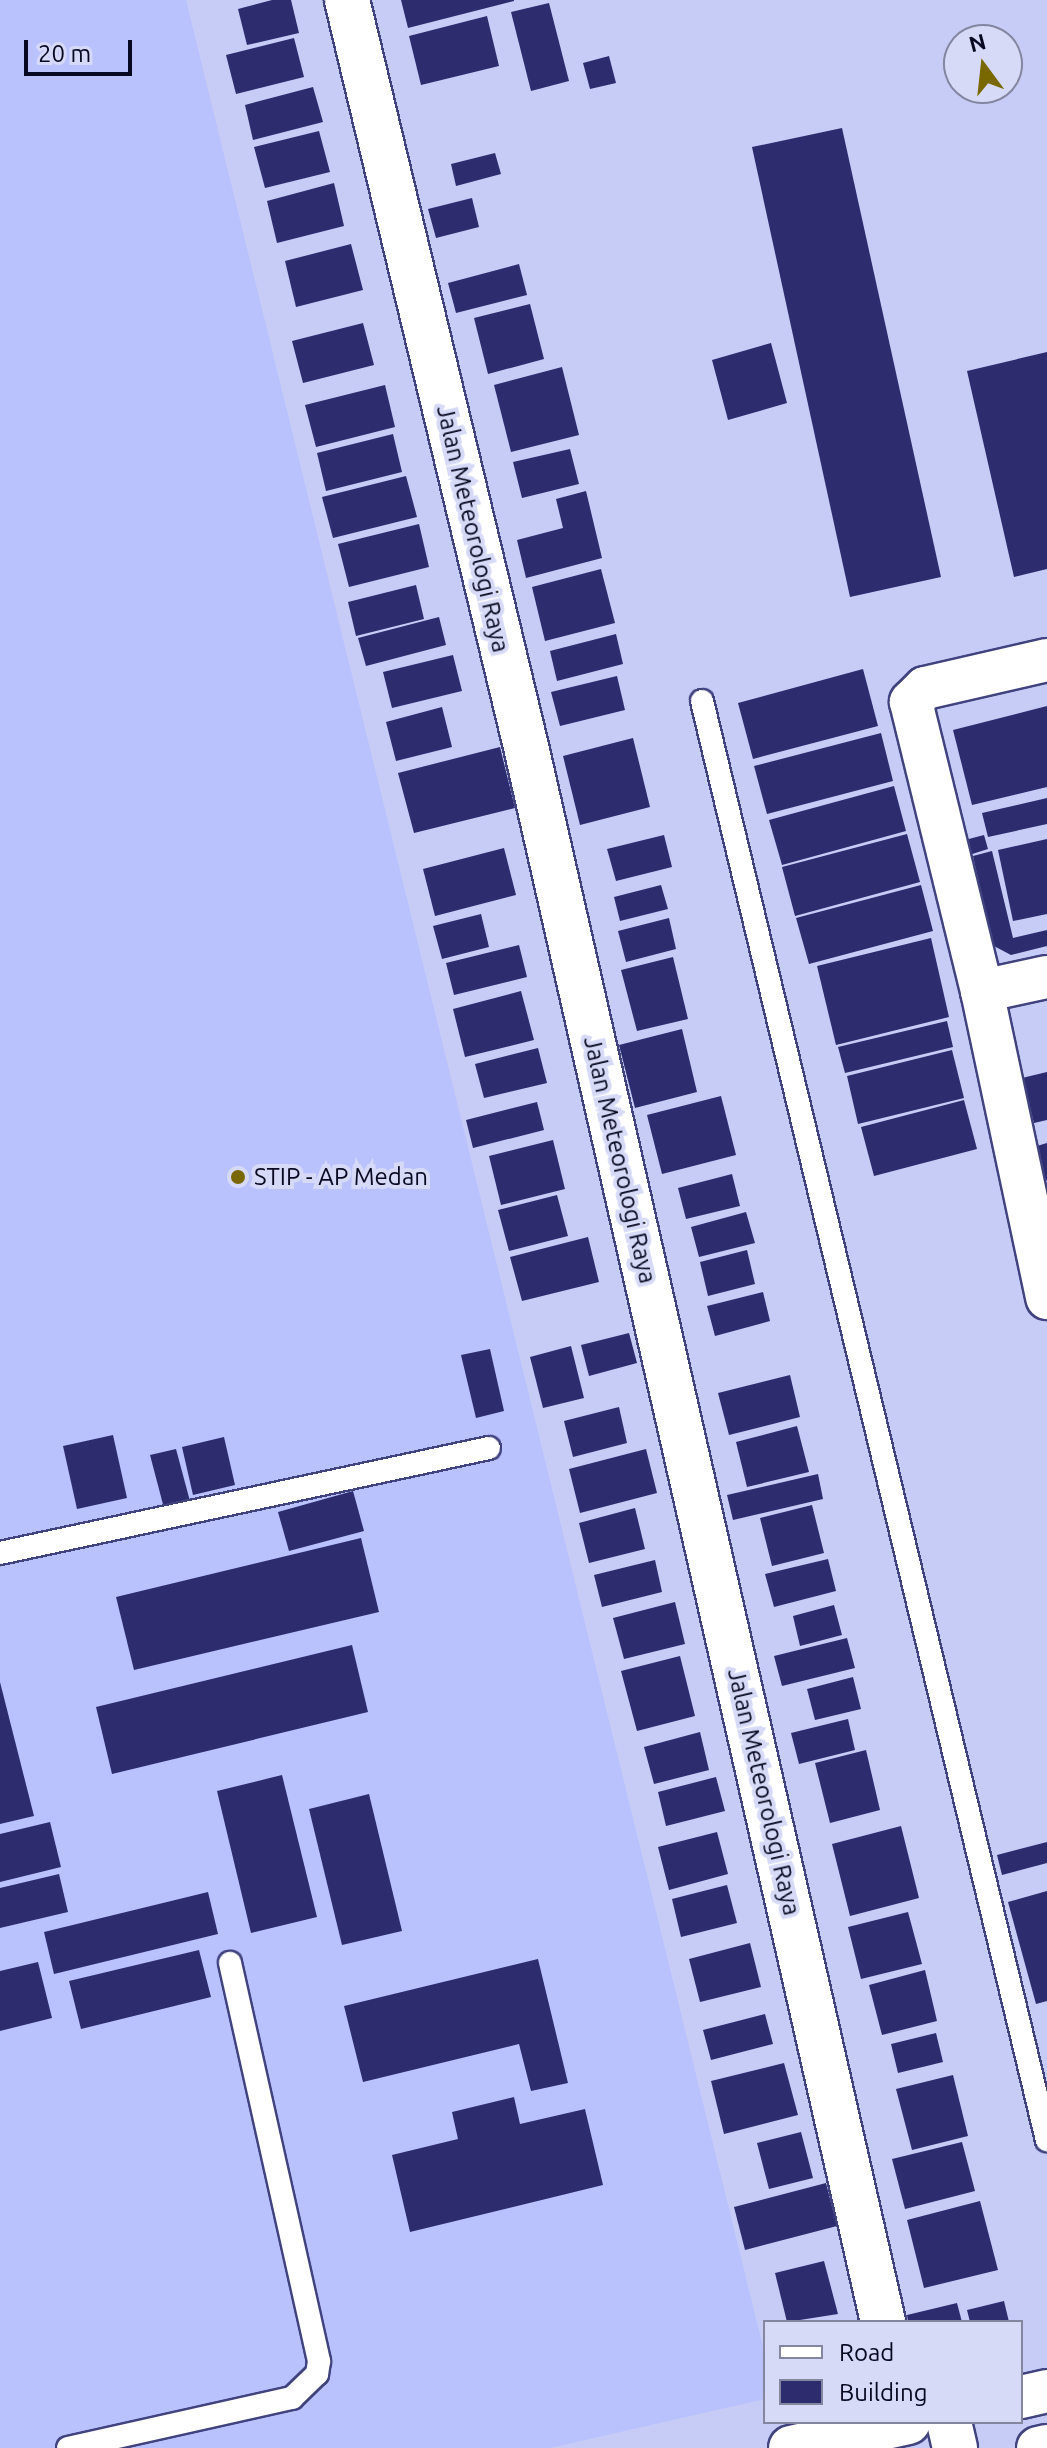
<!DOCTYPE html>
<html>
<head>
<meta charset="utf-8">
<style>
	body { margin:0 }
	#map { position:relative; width:1047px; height:2448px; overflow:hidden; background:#c6ccf6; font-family:Ubuntu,sans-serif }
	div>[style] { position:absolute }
	.built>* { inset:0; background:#bac2fe }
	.building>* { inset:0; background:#2c2c6f }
	.roads { filter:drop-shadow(2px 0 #40437e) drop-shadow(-2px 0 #40437e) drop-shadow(0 2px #40437e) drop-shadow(0 -2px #40437e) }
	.lane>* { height:22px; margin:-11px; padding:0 11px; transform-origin:11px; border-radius:11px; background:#fff }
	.street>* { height:42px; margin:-21px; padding:0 21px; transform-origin:21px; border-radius:21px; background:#fff }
	.secondary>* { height:44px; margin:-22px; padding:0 22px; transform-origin:22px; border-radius:22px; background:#fff }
	.dots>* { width:22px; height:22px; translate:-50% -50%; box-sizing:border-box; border:4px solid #d6daf6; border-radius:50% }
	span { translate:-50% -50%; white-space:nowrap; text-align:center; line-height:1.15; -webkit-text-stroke:8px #d6daf6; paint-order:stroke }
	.street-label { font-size:24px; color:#080820 }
	.poi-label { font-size:24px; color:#080820 }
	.left { translate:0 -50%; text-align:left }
	.legend { position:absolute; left:763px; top:2320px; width:260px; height:104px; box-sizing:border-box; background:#d6daf6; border:2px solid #8486a0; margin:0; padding:10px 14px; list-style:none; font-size:24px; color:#080820 }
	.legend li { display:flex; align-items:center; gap:16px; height:40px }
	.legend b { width:40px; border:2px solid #8486a0 }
	.north { position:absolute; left:943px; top:24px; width:80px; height:80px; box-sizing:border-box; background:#d6daf6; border:2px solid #8486a0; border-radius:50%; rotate:345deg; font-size:22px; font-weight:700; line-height:32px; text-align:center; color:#080820 }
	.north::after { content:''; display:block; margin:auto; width:28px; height:36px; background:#796800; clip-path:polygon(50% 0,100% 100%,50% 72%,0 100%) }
	.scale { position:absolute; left:24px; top:40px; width:108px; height:36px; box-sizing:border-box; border:4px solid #080820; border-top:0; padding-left:10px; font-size:24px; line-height:28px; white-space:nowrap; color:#080820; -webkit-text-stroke:6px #d6daf6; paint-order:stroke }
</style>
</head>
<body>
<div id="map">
	<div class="built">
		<i style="clip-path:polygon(0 0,186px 0,765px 2355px,765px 2399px,550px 2448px,0 2448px)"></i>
	</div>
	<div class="building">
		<i style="clip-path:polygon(272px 0,291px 0,299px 33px,247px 45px,238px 9px)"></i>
		<i style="clip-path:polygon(401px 0,514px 0,514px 1px,408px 28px)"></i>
		<i style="clip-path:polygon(549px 3px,569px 81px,531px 91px,511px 12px)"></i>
		<i style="clip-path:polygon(487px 16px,499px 66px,421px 85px,409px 36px)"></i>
		<i style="clip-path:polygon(294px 38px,304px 77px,236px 94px,226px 55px)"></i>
		<i style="clip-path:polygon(609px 56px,616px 83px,590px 89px,583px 63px)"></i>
		<i style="clip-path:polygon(313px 87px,323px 122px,253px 140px,245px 105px)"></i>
		<i style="clip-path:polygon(842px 128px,941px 577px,850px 597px,752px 147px)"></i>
		<i style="clip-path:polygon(319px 131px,330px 172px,265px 188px,254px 147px)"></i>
		<i style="clip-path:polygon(495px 153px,501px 174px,456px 186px,451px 164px)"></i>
		<i style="clip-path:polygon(334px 183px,344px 226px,277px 243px,267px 201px)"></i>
		<i style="clip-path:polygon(472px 198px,479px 227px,436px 238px,428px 209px)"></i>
		<i style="clip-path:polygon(351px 244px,363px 290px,296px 307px,285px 261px)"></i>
		<i style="clip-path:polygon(519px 264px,527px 295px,456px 313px,448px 283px)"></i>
		<i style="clip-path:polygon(530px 304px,544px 359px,488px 374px,474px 318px)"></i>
		<i style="clip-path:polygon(363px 323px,374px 365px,303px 383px,292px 341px)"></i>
		<i style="clip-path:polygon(771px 343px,787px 403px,728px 420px,712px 360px)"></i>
		<i style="clip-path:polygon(1047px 352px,1047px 569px,1014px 577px,967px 371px)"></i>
		<i style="clip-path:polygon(562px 367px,579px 435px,511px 452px,494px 385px)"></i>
		<i style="clip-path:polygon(385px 385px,395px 427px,316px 447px,305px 405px)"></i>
		<i style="clip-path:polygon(393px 434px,402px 472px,326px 491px,317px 453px)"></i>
		<i style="clip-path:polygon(570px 449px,579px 484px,522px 498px,513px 462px)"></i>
		<i style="clip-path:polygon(406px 476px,417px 517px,333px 538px,322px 497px)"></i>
		<i style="clip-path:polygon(586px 491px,602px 558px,526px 578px,517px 540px,563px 528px,556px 499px)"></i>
		<i style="clip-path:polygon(419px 524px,429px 567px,349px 587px,338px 544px)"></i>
		<i style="clip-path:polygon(601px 569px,615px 623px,545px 641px,532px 587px)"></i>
		<i style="clip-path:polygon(416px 585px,424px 619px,356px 636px,348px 602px)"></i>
		<i style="clip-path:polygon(439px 617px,446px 645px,366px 666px,358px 638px)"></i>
		<i style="clip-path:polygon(616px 634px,623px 664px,557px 681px,550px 651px)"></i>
		<i style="clip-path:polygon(453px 655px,462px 691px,392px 708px,383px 672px)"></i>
		<i style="clip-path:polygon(863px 669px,878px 726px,753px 759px,738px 703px)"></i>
		<i style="clip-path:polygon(617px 676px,625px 710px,560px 726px,551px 692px)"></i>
		<i style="clip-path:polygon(1047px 706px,1047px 787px,972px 805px,953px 730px)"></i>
		<i style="clip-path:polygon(442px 707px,452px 747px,396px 761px,386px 722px)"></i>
		<i style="clip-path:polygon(881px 733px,893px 781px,767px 814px,754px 766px)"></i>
		<i style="clip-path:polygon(633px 738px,650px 807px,580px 825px,563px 756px)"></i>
		<i style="clip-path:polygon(500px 747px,515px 808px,414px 833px,398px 773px)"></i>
		<i style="clip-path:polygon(894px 786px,906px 831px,782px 865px,769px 820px)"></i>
		<i style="clip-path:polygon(1047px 798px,1047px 824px,988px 837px,982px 813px)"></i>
		<i style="clip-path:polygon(907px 834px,920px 882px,795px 916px,782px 867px)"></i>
		<i style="clip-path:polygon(664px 835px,672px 867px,616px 881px,607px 849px)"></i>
		<i style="clip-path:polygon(984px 835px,988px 849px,969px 855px,965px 840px)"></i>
		<i style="clip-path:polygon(1047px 839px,1047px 914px,1013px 921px,998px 850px)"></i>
		<i style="clip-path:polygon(504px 848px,516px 895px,435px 916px,423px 869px)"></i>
		<i style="clip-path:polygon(992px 851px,1013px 938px,1047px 930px,1047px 946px,1011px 955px,992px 945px,973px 856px)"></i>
		<i style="clip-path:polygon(661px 885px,668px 909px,620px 921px,614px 897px)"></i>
		<i style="clip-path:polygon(921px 885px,933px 931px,809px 964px,796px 918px)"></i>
		<i style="clip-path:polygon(481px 914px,489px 947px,442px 959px,433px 926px)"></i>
		<i style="clip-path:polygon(669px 918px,676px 949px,626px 962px,618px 931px)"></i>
		<i style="clip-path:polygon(931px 938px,949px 1017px,836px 1045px,817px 966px)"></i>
		<i style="clip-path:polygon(519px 945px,527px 977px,454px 995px,446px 963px)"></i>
		<i style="clip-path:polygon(673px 957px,688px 1019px,637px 1031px,621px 970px)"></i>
		<i style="clip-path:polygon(521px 991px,534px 1040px,465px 1057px,453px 1009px)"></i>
		<i style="clip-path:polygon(947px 1021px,953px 1047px,845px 1073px,838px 1047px)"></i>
		<i style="clip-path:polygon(682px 1029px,697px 1092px,635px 1108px,619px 1045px)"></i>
		<i style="clip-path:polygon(538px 1048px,547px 1083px,484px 1098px,475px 1064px)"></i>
		<i style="clip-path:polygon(952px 1050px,964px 1098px,858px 1124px,847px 1076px)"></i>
		<i style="clip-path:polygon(1047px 1072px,1047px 1120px,1034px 1123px,1022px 1078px)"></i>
		<i style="clip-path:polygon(721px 1096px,736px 1155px,662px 1174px,647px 1115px)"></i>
		<i style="clip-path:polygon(964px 1100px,977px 1149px,874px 1176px,861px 1127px)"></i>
		<i style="clip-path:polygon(537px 1102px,544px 1130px,473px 1148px,466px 1120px)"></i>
		<i style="clip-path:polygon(553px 1140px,565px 1189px,501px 1205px,489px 1156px)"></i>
		<i style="clip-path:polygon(1047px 1143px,1047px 1180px,1046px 1181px,1037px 1146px)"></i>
		<i style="clip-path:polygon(732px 1174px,740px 1206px,686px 1219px,678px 1188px)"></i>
		<i style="clip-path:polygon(557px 1195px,568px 1236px,509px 1251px,498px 1210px)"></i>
		<i style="clip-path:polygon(746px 1212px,755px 1243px,699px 1257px,691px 1227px)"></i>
		<i style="clip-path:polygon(588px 1237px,599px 1282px,522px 1301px,510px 1257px)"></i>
		<i style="clip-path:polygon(747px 1250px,755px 1284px,708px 1296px,700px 1262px)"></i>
		<i style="clip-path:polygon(763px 1292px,770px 1321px,715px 1336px,707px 1306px)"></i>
		<i style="clip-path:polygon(629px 1333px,637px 1363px,589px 1376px,581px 1345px)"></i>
		<i style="clip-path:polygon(571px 1346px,584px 1398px,543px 1408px,530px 1357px)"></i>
		<i style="clip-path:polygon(490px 1349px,504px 1411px,476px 1418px,461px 1355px)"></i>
		<i style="clip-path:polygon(790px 1375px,800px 1417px,729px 1435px,718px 1393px)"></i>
		<i style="clip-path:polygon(619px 1407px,627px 1443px,573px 1457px,564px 1421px)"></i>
		<i style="clip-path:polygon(797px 1426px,809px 1472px,747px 1487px,736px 1442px)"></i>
		<i style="clip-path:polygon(113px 1435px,127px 1498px,77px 1509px,63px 1446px)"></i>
		<i style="clip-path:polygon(224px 1437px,235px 1485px,193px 1495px,182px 1447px)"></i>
		<i style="clip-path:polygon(176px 1449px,191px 1505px,165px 1512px,150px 1455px)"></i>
		<i style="clip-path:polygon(646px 1449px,657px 1493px,580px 1513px,569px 1469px)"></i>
		<i style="clip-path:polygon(818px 1474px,823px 1499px,733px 1520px,727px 1495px)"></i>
		<i style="clip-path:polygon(353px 1491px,364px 1531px,289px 1551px,278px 1512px)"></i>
		<i style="clip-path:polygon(812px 1505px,824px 1553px,772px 1566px,760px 1518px)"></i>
		<i style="clip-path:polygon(635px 1508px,645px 1549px,589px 1563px,579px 1523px)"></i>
		<i style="clip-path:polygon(361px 1538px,379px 1612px,134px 1670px,116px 1597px)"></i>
		<i style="clip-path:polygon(828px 1559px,836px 1591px,774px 1607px,765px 1574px)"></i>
		<i style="clip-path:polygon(655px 1560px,662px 1592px,602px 1607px,594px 1575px)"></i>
		<i style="clip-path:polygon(675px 1602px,685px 1644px,624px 1659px,613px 1618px)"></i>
		<i style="clip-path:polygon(834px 1605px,842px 1635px,800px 1646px,793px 1616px)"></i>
		<i style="clip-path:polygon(847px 1638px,855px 1668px,782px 1686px,774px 1656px)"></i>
		<i style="clip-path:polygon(352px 1645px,368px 1712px,112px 1774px,96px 1707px)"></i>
		<i style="clip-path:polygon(680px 1656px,695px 1716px,637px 1731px,621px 1671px)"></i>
		<i style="clip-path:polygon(853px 1677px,861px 1709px,815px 1720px,807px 1689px)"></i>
		<i style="clip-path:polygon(0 1682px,34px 1816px,0 1824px)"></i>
		<i style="clip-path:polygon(848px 1719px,855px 1750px,799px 1764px,791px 1733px)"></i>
		<i style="clip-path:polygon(700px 1732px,709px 1770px,654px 1784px,644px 1747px)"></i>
		<i style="clip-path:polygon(866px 1750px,880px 1810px,830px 1823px,815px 1763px)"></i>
		<i style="clip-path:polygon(282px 1775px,317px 1917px,251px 1933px,217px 1791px)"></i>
		<i style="clip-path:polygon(716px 1777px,725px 1811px,666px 1826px,658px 1792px)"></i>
		<i style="clip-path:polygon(369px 1794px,402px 1931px,342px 1945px,309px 1809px)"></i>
		<i style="clip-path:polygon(50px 1822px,61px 1867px,0 1882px,0 1834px)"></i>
		<i style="clip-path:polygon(901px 1826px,919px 1898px,850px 1916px,832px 1844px)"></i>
		<i style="clip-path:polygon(717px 1832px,728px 1874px,669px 1890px,658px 1847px)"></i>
		<i style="clip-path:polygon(1047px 1842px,1047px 1863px,1002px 1875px,997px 1855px)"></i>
		<i style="clip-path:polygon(59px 1874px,68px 1912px,0 1928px,0 1888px)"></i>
		<i style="clip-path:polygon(727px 1885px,737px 1923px,681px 1937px,672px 1899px)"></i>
		<i style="clip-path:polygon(1047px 1891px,1047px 2001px,1036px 2004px,1008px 1902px)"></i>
		<i style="clip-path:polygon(208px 1892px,218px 1934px,54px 1974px,44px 1932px)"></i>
		<i style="clip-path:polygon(908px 1912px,922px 1964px,861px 1979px,848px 1927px)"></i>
		<i style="clip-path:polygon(750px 1943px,761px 1987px,700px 2002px,689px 1959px)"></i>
		<i style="clip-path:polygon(199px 1950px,211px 1997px,81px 2029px,69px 1981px)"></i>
		<i style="clip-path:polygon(538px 1959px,568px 2083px,531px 2091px,519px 2044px,363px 2082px,344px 2006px)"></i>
		<i style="clip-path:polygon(38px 1962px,52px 2018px,0 2031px,0 1971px)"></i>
		<i style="clip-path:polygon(925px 1970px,937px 2021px,882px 2035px,869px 1985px)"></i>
		<i style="clip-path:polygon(765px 2014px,773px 2044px,711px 2060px,703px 2030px)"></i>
		<i style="clip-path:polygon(936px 2033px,943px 2062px,898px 2073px,891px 2044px)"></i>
		<i style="clip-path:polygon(784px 2063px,798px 2115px,724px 2134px,711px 2081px)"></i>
		<i style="clip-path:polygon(953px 2075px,968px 2136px,912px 2150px,896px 2089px)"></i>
		<i style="clip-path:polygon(514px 2097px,520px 2124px,585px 2109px,603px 2185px,410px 2232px,392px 2155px,458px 2139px,452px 2112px)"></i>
		<i style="clip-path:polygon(801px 2132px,813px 2178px,769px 2189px,757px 2143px)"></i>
		<i style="clip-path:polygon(962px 2142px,975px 2191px,905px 2209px,892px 2159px)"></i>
		<i style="clip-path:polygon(826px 2183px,837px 2226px,745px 2250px,734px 2207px)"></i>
		<i style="clip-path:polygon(980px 2201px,998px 2270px,924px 2288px,907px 2220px)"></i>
		<i style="clip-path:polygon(824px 2261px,838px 2314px,787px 2322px,775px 2273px)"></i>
		<i style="clip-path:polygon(1004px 2301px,1009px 2322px,970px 2322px,967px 2310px)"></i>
		<i style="clip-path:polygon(957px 2303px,962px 2322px,908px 2322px,907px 2315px)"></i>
	</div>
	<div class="roads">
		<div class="lane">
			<i style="left:702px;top:701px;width:1480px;rotate:76.52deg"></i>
			<i style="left:0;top:1553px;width:500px;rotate:-12.12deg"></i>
			<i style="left:68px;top:2448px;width:230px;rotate:-12.6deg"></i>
			<i style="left:292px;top:2398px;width:35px;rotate:-44deg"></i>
			<i style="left:317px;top:2374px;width:13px;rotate:-81deg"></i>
			<i style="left:319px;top:2361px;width:408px;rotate:-102.6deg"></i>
		</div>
		<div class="street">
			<i style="left:1047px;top:660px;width:125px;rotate:167.1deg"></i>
			<i style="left:925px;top:688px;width:20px;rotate:135deg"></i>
			<i style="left:911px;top:702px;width:298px;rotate:76.2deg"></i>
			<i style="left:982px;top:991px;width:314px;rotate:78deg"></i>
			<i style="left:982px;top:991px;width:66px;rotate:-12.2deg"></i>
			<i style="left:1021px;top:2397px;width:27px;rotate:-13deg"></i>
			<i style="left:1038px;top:2448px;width:9px;rotate:-13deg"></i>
		</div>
		<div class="secondary">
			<i style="left:347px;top:0;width:772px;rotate:76.52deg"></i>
			<i style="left:527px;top:751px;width:1611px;rotate:77.23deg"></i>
			<i style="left:949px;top:2422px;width:27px;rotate:77deg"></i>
			<i style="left:791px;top:2448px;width:120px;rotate:-12.5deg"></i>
		</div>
	</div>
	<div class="dots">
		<i style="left:238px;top:1177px;background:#796800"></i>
	</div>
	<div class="street-label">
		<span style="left:473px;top:529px;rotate:77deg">Jalan Meteorologi Raya</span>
		<span style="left:620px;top:1160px;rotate:77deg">Jalan Meteorologi Raya</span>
		<span style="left:764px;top:1792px;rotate:77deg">Jalan Meteorologi Raya</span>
	</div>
	<div class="poi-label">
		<span class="left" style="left:254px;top:1177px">STIP - AP Medan</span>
	</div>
	<ul class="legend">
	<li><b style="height:10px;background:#fff"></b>Road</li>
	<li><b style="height:22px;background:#2c2c6f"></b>Building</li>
	</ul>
	<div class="north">N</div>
	<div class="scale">20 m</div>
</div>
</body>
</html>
